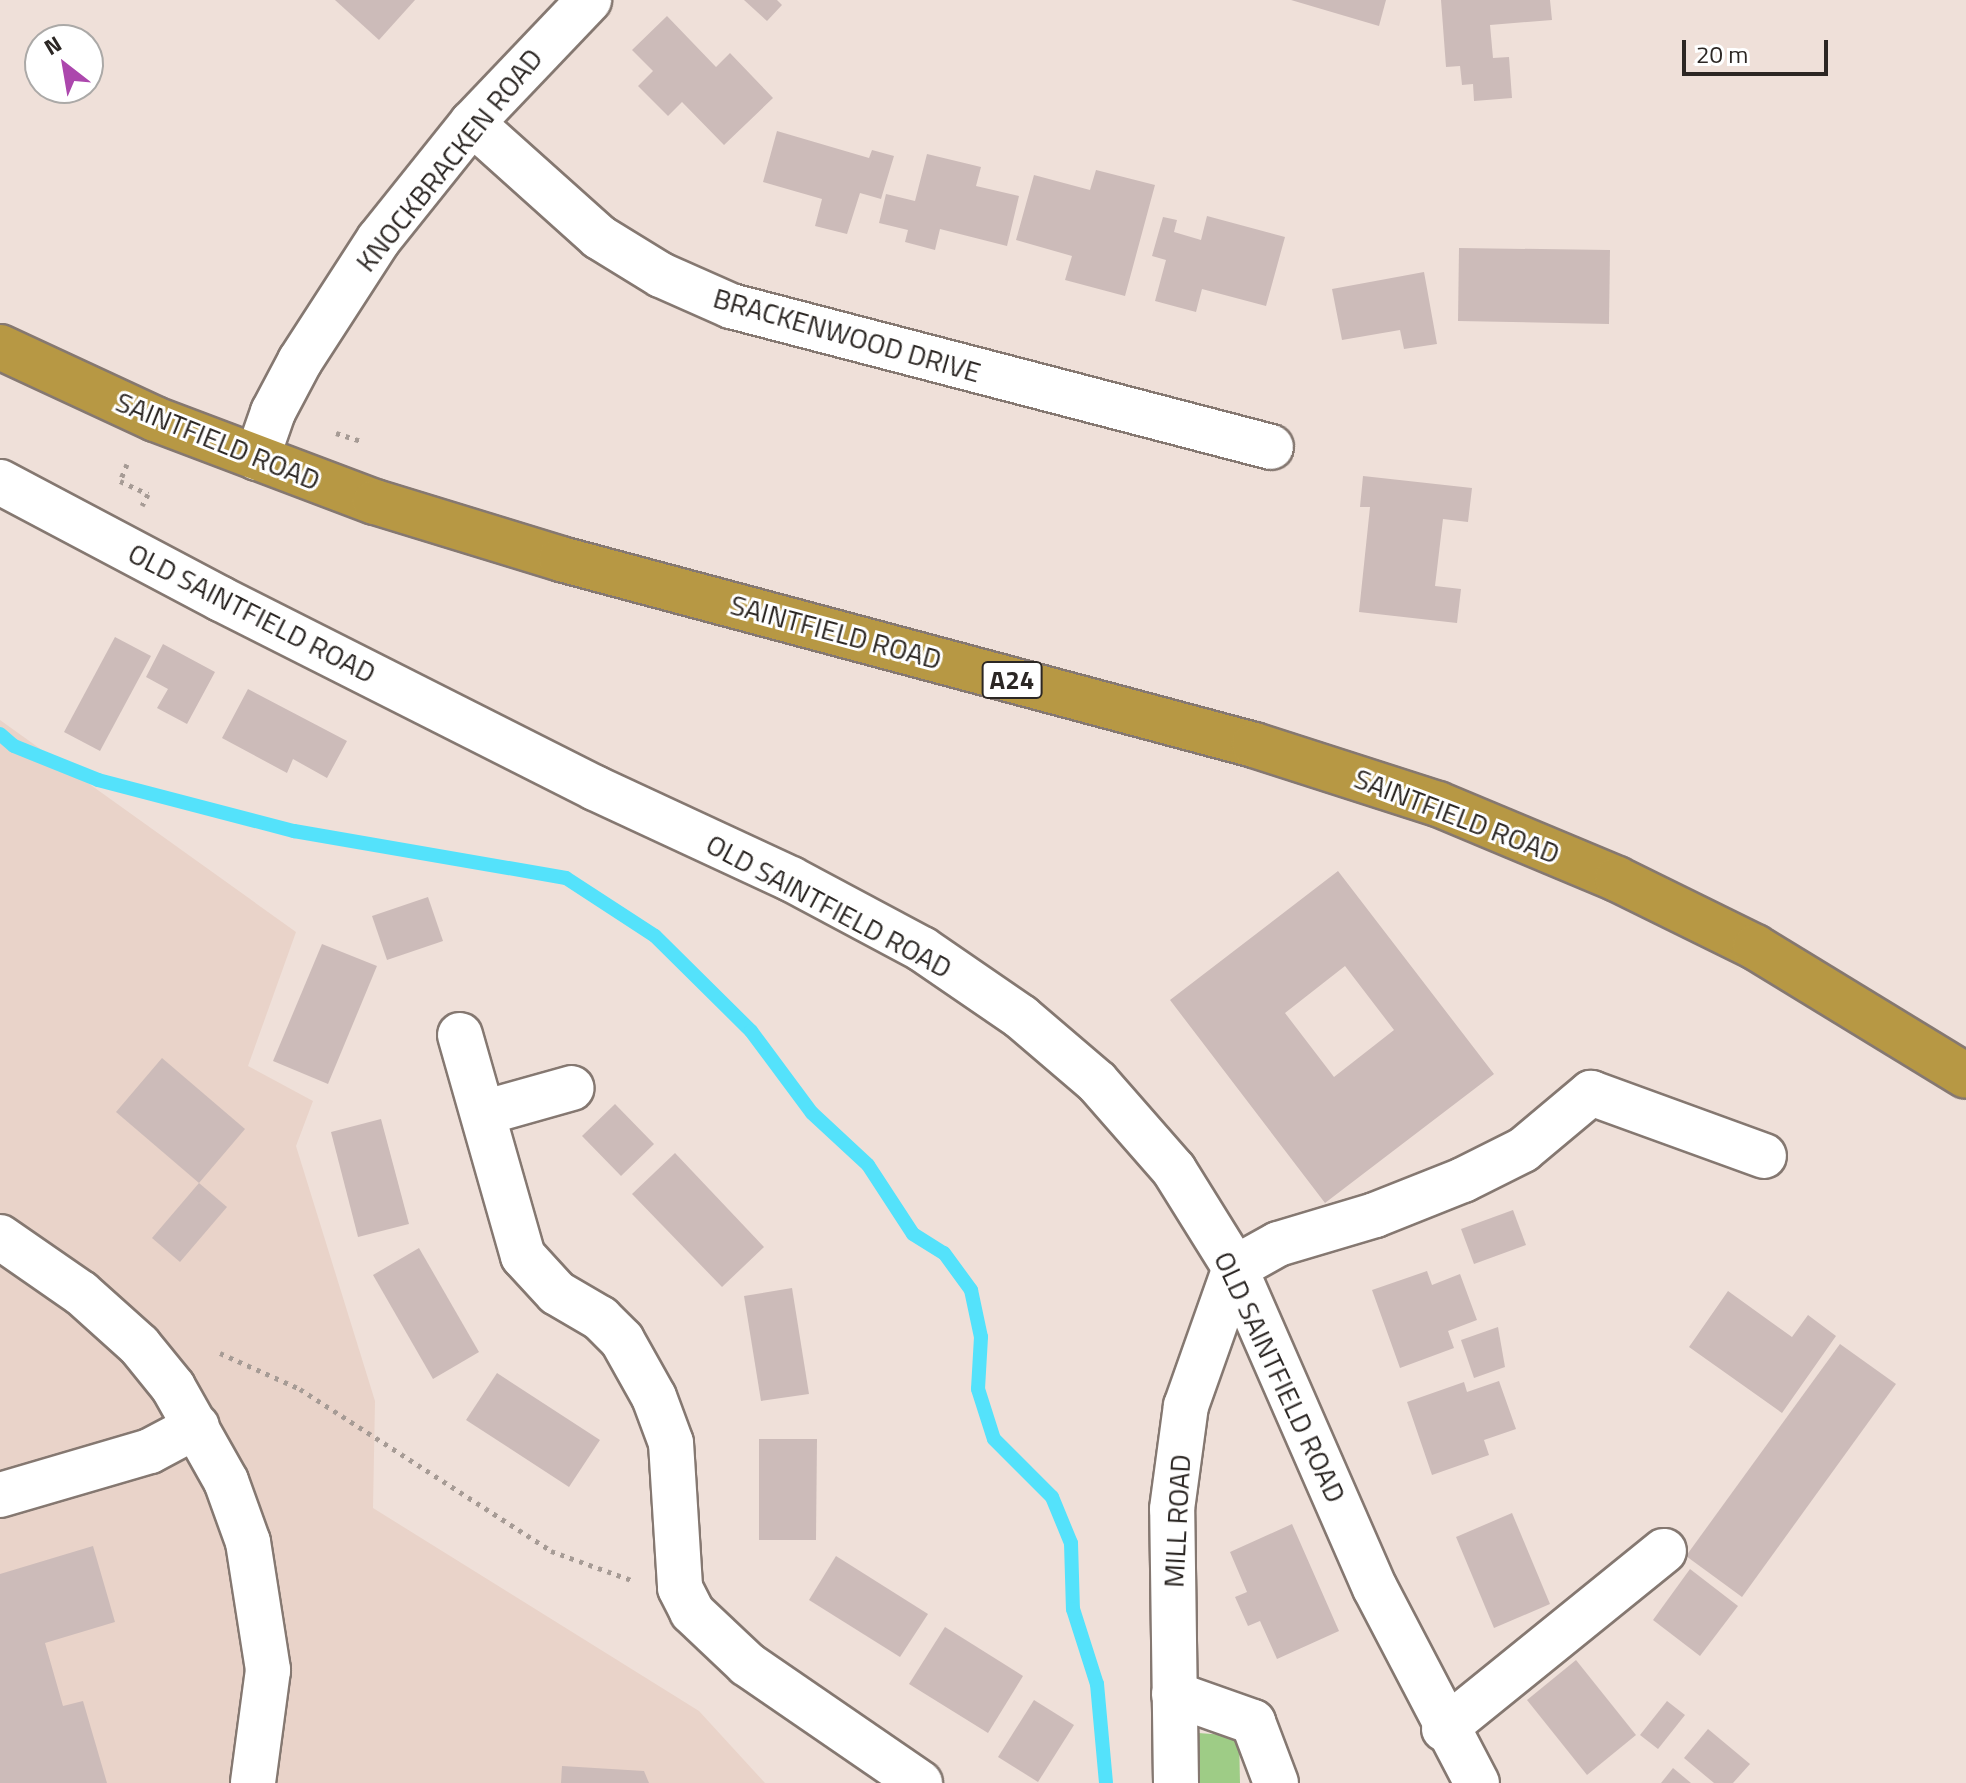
<!DOCTYPE html>
<html>
<head>
<meta charset="utf-8">
<style>
	body { margin:0 }
	#map { position:relative; width:1966px; height:1783px; overflow:hidden; background:#efe0d9; font-family:"Titillium Web",sans-serif }
	div>[style] { position:absolute }
	.built>* { inset:0; background:#e9d3c9 }
	.green>* { inset:0; background:#9ecc86 }
	.stream>* { height:14px; margin:-7px; padding:0 7px; transform-origin:7px; border-radius:7px; background:#54e2fb }
	.building>* { inset:0; background:#ccbbb9 }
	.path>* { height:5px; margin-top:-2.5px; transform-origin:0; background:repeating-linear-gradient(90deg,#a69b95 0 4px,transparent 0 10px) }
	.roads { filter:drop-shadow(2px 0 #857871) drop-shadow(-2px 0 #857871) drop-shadow(0 2px #857871) drop-shadow(0 -2px #857871) }
	.minor>* { height:44px; margin:-22px; padding:0 22px; transform-origin:22px; border-radius:22px; background:#fff }
	.highway>* { height:44px; margin:-22px; padding:0 22px; transform-origin:22px; border-radius:22px; background:#b79844 }
	span { translate:-50% -50%; white-space:nowrap; text-align:center; line-height:1.15; -webkit-text-stroke:6px #fff; paint-order:stroke }
	.shield-label span { padding:2px 6px; background:#fff; border:2px solid; border-radius:6px; -webkit-text-stroke-width:0 }
	.shield-label { font-size:26px; color:#2c2724; font-weight:700 }
	.street-label { font-size:28px; color:#2c2724 }
	.north { position:absolute; left:24px; top:24px; width:80px; height:80px; box-sizing:border-box; background:#fff; border:2px solid #aba9a7; border-radius:50%; rotate:329deg; font-size:22px; font-weight:700; line-height:32px; text-align:center; color:#2c2724 }
	.north::after { content:''; display:block; margin:auto; width:28px; height:36px; background:#ac47ad; clip-path:polygon(50% 0,100% 100%,50% 72%,0 100%) }
	.scale { position:absolute; left:1682px; top:40px; width:146px; height:36px; box-sizing:border-box; border:4px solid #2c2724; border-top:0; padding-left:10px; font-size:24px; line-height:28px; white-space:nowrap; color:#2c2724; -webkit-text-stroke:6px #fff; paint-order:stroke }
</style>
</head>
<body>
<div id="map">
	<div class="built">
		<i style="clip-path:polygon(0 720px,296px 932px,248px 1066px,313px 1101px,296px 1146px,375px 1401px,373px 1508px,699px 1711px,765px 1783px,0 1783px)"></i>
	</div>
	<div class="green">
		<i style="clip-path:polygon(1198px 1733px,1239px 1736px,1240px 1783px,1198px 1783px)"></i>
	</div>
	<div class="stream">
		<i style="left:0;top:734px;width:18px;rotate:41deg"></i>
		<i style="left:14px;top:746px;width:91px;rotate:22deg"></i>
		<i style="left:98px;top:780px;width:203px;rotate:14.6deg"></i>
		<i style="left:294px;top:831px;width:276px;rotate:9.8deg"></i>
		<i style="left:566px;top:878px;width:106px;rotate:33.1deg"></i>
		<i style="left:655px;top:936px;width:135px;rotate:44.7deg"></i>
		<i style="left:751px;top:1031px;width:102px;rotate:53.4deg"></i>
		<i style="left:812px;top:1113px;width:76px;rotate:42.9deg"></i>
		<i style="left:868px;top:1165px;width:82px;rotate:56.9deg"></i>
		<i style="left:913px;top:1234px;width:36px;rotate:32deg"></i>
		<i style="left:944px;top:1253px;width:46px;rotate:53.9deg"></i>
		<i style="left:971px;top:1290px;width:48px;rotate:78deg"></i>
		<i style="left:981px;top:1337px;width:52px;rotate:93.3deg"></i>
		<i style="left:978px;top:1389px;width:52px;rotate:72.3deg"></i>
		<i style="left:994px;top:1439px;width:82px;rotate:45deg"></i>
		<i style="left:1052px;top:1497px;width:50px;rotate:67.6deg"></i>
		<i style="left:1071px;top:1543px;width:66px;rotate:88.3deg"></i>
		<i style="left:1073px;top:1609px;width:79px;rotate:72.3deg"></i>
		<i style="left:1097px;top:1684px;width:99px;rotate:84.8deg"></i>
	</div>
	<div class="building">
		<i style="clip-path:polygon(335px 0,415px 0,379px 40px)"></i>
		<i style="clip-path:polygon(744px 0,777px 0,782px 5px,767px 21px)"></i>
		<i style="clip-path:polygon(1291px 0,1386px 0,1379px 26px)"></i>
		<i style="clip-path:polygon(1441px 0,1550px 0,1552px 20px,1490px 25px,1493px 58px,1509px 57px,1512px 98px,1474px 101px,1473px 84px,1462px 85px,1460px 66px,1446px 67px)"></i>
		<i style="clip-path:polygon(667px 16px,716px 67px,730px 53px,773px 98px,724px 145px,682px 102px,668px 116px,638px 86px,653px 71px,632px 50px)"></i>
		<i style="clip-path:polygon(777px 131px,869px 158px,872px 150px,894px 156px,881px 199px,860px 193px,847px 234px,815px 226px,822px 199px,763px 182px)"></i>
		<i style="clip-path:polygon(927px 154px,981px 167px,976px 186px,1019px 196px,1007px 246px,940px 229px,935px 250px,905px 242px,908px 230px,879px 223px,886px 194px,915px 201px)"></i>
		<i style="clip-path:polygon(1096px 170px,1155px 185px,1125px 296px,1065px 280px,1072px 256px,1016px 240px,1034px 175px,1090px 190px)"></i>
		<i style="clip-path:polygon(1207px 216px,1285px 237px,1266px 306px,1202px 289px,1196px 312px,1155px 301px,1166px 260px,1152px 256px,1163px 217px,1177px 220px,1174px 232px,1201px 240px)"></i>
		<i style="clip-path:polygon(1459px 248px,1610px 250px,1609px 324px,1458px 321px)"></i>
		<i style="clip-path:polygon(1424px 272px,1437px 344px,1404px 349px,1400px 330px,1342px 340px,1332px 289px)"></i>
		<i style="clip-path:polygon(1363px 476px,1472px 488px,1468px 522px,1443px 519px,1435px 586px,1461px 589px,1457px 623px,1359px 612px,1370px 507px,1360px 507px)"></i>
		<i style="clip-path:polygon(115px 637px,151px 656px,100px 751px,64px 732px)"></i>
		<i style="clip-path:polygon(163px 644px,215px 672px,187px 724px,157px 708px,168px 689px,146px 677px)"></i>
		<i style="clip-path:polygon(248px 689px,347px 741px,327px 778px,293px 759px,287px 773px,222px 738px)"></i>
		<i style="clip-path:polygon(evenodd,1338px 871px,1494px 1074px,1325px 1203px,1170px 1000px,1338px 871px,1345px 966px,1394px 1030px,1334px 1077px,1285px 1013px,1345px 966px)"></i>
		<i style="clip-path:polygon(428px 897px,443px 941px,387px 960px,372px 916px)"></i>
		<i style="clip-path:polygon(322px 944px,377px 966px,328px 1084px,273px 1061px)"></i>
		<i style="clip-path:polygon(162px 1058px,245px 1129px,199px 1183px,116px 1112px)"></i>
		<i style="clip-path:polygon(615px 1104px,654px 1144px,621px 1176px,582px 1136px)"></i>
		<i style="clip-path:polygon(381px 1119px,409px 1224px,358px 1237px,331px 1132px)"></i>
		<i style="clip-path:polygon(675px 1153px,764px 1247px,722px 1287px,632px 1194px)"></i>
		<i style="clip-path:polygon(199px 1183px,227px 1207px,180px 1262px,152px 1238px)"></i>
		<i style="clip-path:polygon(1513px 1210px,1526px 1245px,1474px 1264px,1461px 1229px)"></i>
		<i style="clip-path:polygon(419px 1248px,479px 1352px,433px 1379px,373px 1275px)"></i>
		<i style="clip-path:polygon(1427px 1271px,1432px 1285px,1460px 1274px,1477px 1320px,1448px 1331px,1454px 1348px,1400px 1368px,1372px 1290px)"></i>
		<i style="clip-path:polygon(792px 1288px,809px 1394px,761px 1401px,744px 1296px)"></i>
		<i style="clip-path:polygon(1728px 1291px,1792px 1337px,1808px 1315px,1836px 1336px,1782px 1413px,1689px 1347px)"></i>
		<i style="clip-path:polygon(1498px 1327px,1505px 1367px,1474px 1378px,1461px 1340px)"></i>
		<i style="clip-path:polygon(1840px 1344px,1896px 1384px,1742px 1597px,1686px 1556px)"></i>
		<i style="clip-path:polygon(497px 1373px,600px 1440px,569px 1487px,466px 1420px)"></i>
		<i style="clip-path:polygon(1499px 1381px,1516px 1429px,1484px 1440px,1489px 1455px,1432px 1475px,1407px 1402px,1464px 1382px,1467px 1392px)"></i>
		<i style="clip-path:polygon(759px 1439px,817px 1439px,816px 1540px,759px 1540px)"></i>
		<i style="clip-path:polygon(1512px 1513px,1550px 1604px,1494px 1628px,1456px 1537px)"></i>
		<i style="clip-path:polygon(1292px 1524px,1339px 1631px,1277px 1659px,1260px 1621px,1248px 1626px,1235px 1597px,1247px 1592px,1230px 1552px)"></i>
		<i style="clip-path:polygon(93px 1546px,115px 1622px,45px 1643px,63px 1706px,83px 1701px,107px 1783px,0 1783px,0 1574px)"></i>
		<i style="clip-path:polygon(836px 1556px,928px 1614px,900px 1657px,809px 1600px)"></i>
		<i style="clip-path:polygon(1690px 1569px,1738px 1606px,1700px 1656px,1653px 1620px)"></i>
		<i style="clip-path:polygon(945px 1627px,1023px 1676px,988px 1733px,909px 1684px)"></i>
		<i style="clip-path:polygon(1576px 1660px,1636px 1735px,1587px 1775px,1527px 1700px)"></i>
		<i style="clip-path:polygon(1034px 1700px,1074px 1725px,1038px 1782px,998px 1757px)"></i>
		<i style="clip-path:polygon(1667px 1701px,1685px 1715px,1658px 1749px,1640px 1735px)"></i>
		<i style="clip-path:polygon(1708px 1729px,1750px 1764px,1733px 1783px,1714px 1783px,1684px 1758px)"></i>
		<i style="clip-path:polygon(562px 1766px,644px 1771px,649px 1783px,561px 1783px)"></i>
		<i style="clip-path:polygon(1673px 1768px,1691px 1783px,1661px 1783px)"></i>
	</div>
	<div class="path">
		<i style="left:336px;top:433px;width:25px;rotate:18deg"></i>
		<i style="left:127px;top:464px;width:18px;rotate:112deg"></i>
		<i style="left:120px;top:481px;width:31px;rotate:25deg"></i>
		<i style="left:148px;top:494px;width:13px;rotate:117deg"></i>
		<i style="left:220px;top:1353px;width:88px;rotate:24.2deg"></i>
		<i style="left:300px;top:1389px;width:299px;rotate:32.8deg"></i>
		<i style="left:551px;top:1551px;width:88px;rotate:19.9deg"></i>
	</div>
	<div class="roads">
		<div class="minor">
			<i style="left:472px;top:123px;width:171px;rotate:41.9deg"></i>
			<i style="left:599px;top:237px;width:73px;rotate:31.5deg"></i>
			<i style="left:661px;top:275px;width:77px;rotate:23.9deg"></i>
			<i style="left:731px;top:306px;width:558px;rotate:14.63deg"></i>
			<i style="left:257px;top:458px;width:49px;rotate:-70.8deg"></i>
			<i style="left:273px;top:412px;width:58px;rotate:-62.1deg"></i>
			<i style="left:300px;top:361px;width:145px;rotate:-57.1deg"></i>
			<i style="left:379px;top:239px;width:149px;rotate:-51.3deg"></i>
			<i style="left:472px;top:123px;width:170px;rotate:-46.4deg"></i>
			<i style="left:0;top:482px;width:250px;rotate:27.9deg"></i>
			<i style="left:221px;top:599px;width:419px;rotate:26.8deg"></i>
			<i style="left:595px;top:788px;width:216px;rotate:24.9deg"></i>
			<i style="left:791px;top:879px;width:149px;rotate:28.1deg"></i>
			<i style="left:922px;top:949px;width:120px;rotate:34.5deg"></i>
			<i style="left:1021px;top:1017px;width:100px;rotate:40.5deg"></i>
			<i style="left:1097px;top:1082px;width:117px;rotate:48.8deg"></i>
			<i style="left:1174px;top:1170px;width:115px;rotate:58.1deg"></i>
			<i style="left:1235px;top:1268px;width:349px;rotate:66.4deg"></i>
			<i style="left:1375px;top:1588px;width:220px;rotate:62.4deg"></i>
			<i style="left:460px;top:1035px;width:230px;rotate:74.1deg"></i>
			<i style="left:523px;top:1256px;width:50px;rotate:47.4deg"></i>
			<i style="left:557px;top:1293px;width:50px;rotate:30.2deg"></i>
			<i style="left:600px;top:1318px;width:31px;rotate:45deg"></i>
			<i style="left:622px;top:1340px;width:65px;rotate:60.7deg"></i>
			<i style="left:654px;top:1397px;width:49px;rotate:69.7deg"></i>
			<i style="left:671px;top:1443px;width:145px;rotate:86.4deg"></i>
			<i style="left:680px;top:1588px;width:27px;rotate:63deg"></i>
			<i style="left:692px;top:1612px;width:76px;rotate:43.4deg"></i>
			<i style="left:747px;top:1664px;width:210px;rotate:34.5deg"></i>
			<i style="left:483px;top:1113px;width:92px;rotate:-15.7deg"></i>
			<i style="left:0;top:1237px;width:98px;rotate:34.7deg"></i>
			<i style="left:81px;top:1293px;width:78px;rotate:41.9deg"></i>
			<i style="left:139px;top:1345px;width:54px;rotate:51deg"></i>
			<i style="left:173px;top:1387px;width:108px;rotate:60.6deg"></i>
			<i style="left:226px;top:1481px;width:65px;rotate:70.2deg"></i>
			<i style="left:248px;top:1542px;width:130px;rotate:81.1deg"></i>
			<i style="left:268px;top:1670px;width:114px;rotate:97.6deg"></i>
			<i style="left:1235px;top:1268px;width:49px;rotate:-29.2deg"></i>
			<i style="left:1278px;top:1244px;width:101px;rotate:-16.6deg"></i>
			<i style="left:1375px;top:1215px;width:95px;rotate:-21.7deg"></i>
			<i style="left:1463px;top:1180px;width:67px;rotate:-26.6deg"></i>
			<i style="left:1523px;top:1150px;width:89px;rotate:-40deg"></i>
			<i style="left:1591px;top:1093px;width:184px;rotate:20deg"></i>
			<i style="left:0;top:1495px;width:156px;rotate:-16.3deg"></i>
			<i style="left:150px;top:1451px;width:53px;rotate:-28deg"></i>
			<i style="left:1174px;top:1694px;width:84px;rotate:19.5deg"></i>
			<i style="left:1253px;top:1722px;width:65px;rotate:69.3deg"></i>
			<i style="left:1444px;top:1729px;width:283px;rotate:-39deg"></i>
			<i style="left:1176px;top:1783px;width:274px;rotate:-90.8deg"></i>
			<i style="left:1172px;top:1509px;width:104px;rotate:-82.3deg"></i>
			<i style="left:1186px;top:1406px;width:146px;rotate:-70.5deg"></i>
		</div>
		<div class="highway">
			<i style="left:0;top:347px;width:171px;rotate:24.9deg"></i>
			<i style="left:155px;top:419px;width:235px;rotate:20.7deg"></i>
			<i style="left:375px;top:502px;width:195px;rotate:17deg"></i>
			<i style="left:561px;top:559px;width:718px;rotate:15.02deg"></i>
			<i style="left:1254px;top:745px;width:193px;rotate:17.8deg"></i>
			<i style="left:1438px;top:804px;width:194px;rotate:22.7deg"></i>
			<i style="left:1617px;top:879px;width:154px;rotate:26.2deg"></i>
			<i style="left:1755px;top:947px;width:247px;rotate:31.4deg"></i>
		</div>
	</div>
	<div class="shield-label">
		<span style="left:1012px;top:680px">A24</span>
	</div>
	<div class="street-label">
		<span style="left:449px;top:160px;rotate:-51deg">KNOCKBRACKEN ROAD</span>
		<span style="left:847px;top:335px;rotate:16deg">BRACKENWOOD DRIVE</span>
		<span style="left:218px;top:441px;rotate:22deg">SAINTFIELD ROAD</span>
		<span style="left:252px;top:613px;rotate:27deg">OLD SAINTFIELD ROAD</span>
		<span style="left:836px;top:632px;rotate:15deg">SAINTFIELD ROAD</span>
		<span style="left:1457px;top:816px;rotate:21deg">SAINTFIELD ROAD</span>
		<span style="left:829px;top:906px;rotate:28deg">OLD SAINTFIELD ROAD</span>
		<span style="left:1280px;top:1377px;rotate:65deg">OLD SAINTFIELD ROAD</span>
		<span style="left:1177px;top:1521px;rotate:-87deg">MILL ROAD</span>
	</div>
	<div class="north">N</div>
	<div class="scale">20 m</div>
</div>
</body>
</html>
